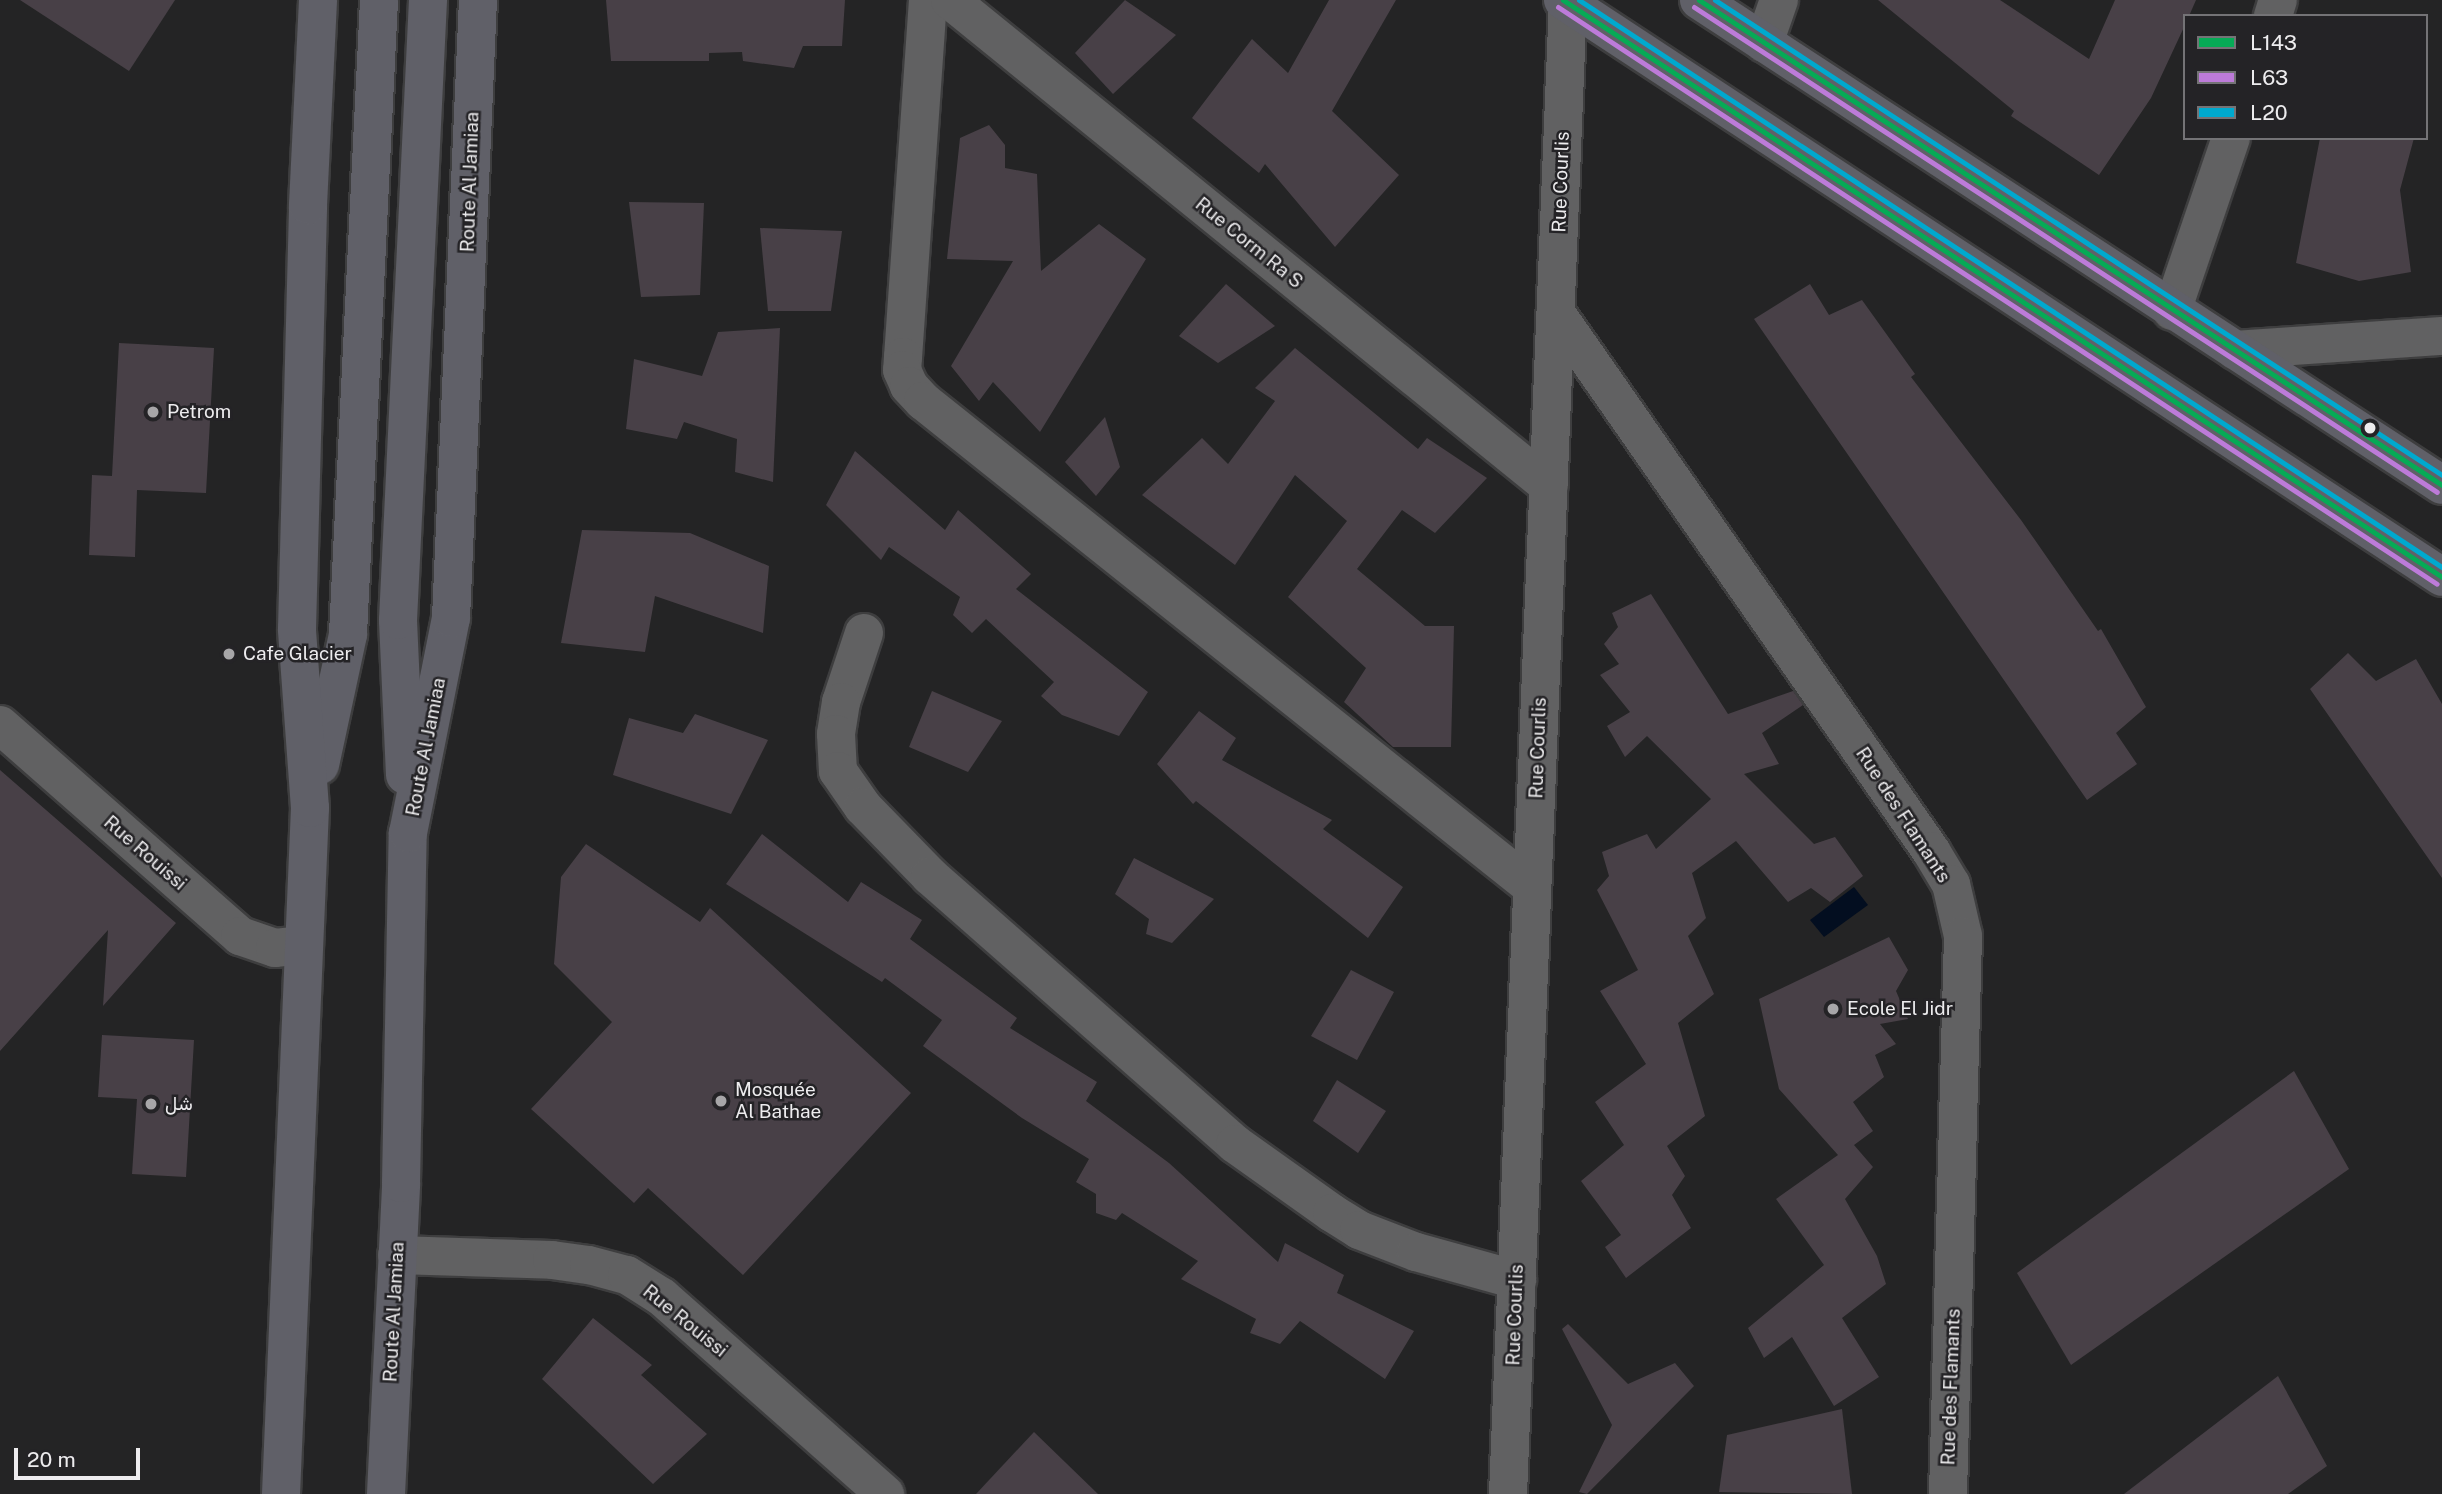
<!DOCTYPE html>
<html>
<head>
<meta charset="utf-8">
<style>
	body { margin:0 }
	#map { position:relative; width:2442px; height:1494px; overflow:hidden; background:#242425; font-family:"Public Sans",Vazirmatn,sans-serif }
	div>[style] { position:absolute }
	.water>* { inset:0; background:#030e20 }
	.building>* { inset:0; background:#484047 }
	.roads { filter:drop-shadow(2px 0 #3e3e3f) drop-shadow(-2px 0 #3e3e3f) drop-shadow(0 2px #3e3e3f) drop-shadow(0 -2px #3e3e3f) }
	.minor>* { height:38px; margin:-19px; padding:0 19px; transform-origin:19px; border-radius:19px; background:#616162 }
	.primary>* { height:38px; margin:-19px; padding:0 19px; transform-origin:19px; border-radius:19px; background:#606068 }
	.bus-1>* { height:5px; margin:-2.5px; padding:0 2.5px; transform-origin:2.5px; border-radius:2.5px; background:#06aa56 }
	.bus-2>* { height:5px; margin:-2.5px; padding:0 2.5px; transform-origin:2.5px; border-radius:2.5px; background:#bd7bd9 }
	.bus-3>* { height:5px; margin:-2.5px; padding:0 2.5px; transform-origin:2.5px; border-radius:2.5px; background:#00a9ce }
	.dots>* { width:19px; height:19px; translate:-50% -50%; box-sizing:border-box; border:4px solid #242326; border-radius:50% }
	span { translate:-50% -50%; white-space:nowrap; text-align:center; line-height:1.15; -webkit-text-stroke:5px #242326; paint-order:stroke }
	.street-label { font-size:19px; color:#edecee }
	.poi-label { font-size:19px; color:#edecee }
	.left { translate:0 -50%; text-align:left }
	.legend { position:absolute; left:2183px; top:14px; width:245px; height:126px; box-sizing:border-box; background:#242326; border:2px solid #747376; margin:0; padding:9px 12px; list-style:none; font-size:21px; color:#edecee }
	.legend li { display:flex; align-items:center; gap:14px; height:35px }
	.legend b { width:35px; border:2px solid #747376 }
	.scale { position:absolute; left:14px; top:1448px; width:126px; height:32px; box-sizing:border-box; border:4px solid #edecee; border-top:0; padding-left:9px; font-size:21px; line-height:24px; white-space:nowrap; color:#edecee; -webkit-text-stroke:5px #242326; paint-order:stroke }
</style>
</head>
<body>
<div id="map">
	<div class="water">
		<i style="clip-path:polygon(1854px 887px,1868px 905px,1824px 937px,1810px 920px)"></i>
	</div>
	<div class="building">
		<i style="clip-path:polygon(20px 0,175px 0,129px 71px)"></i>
		<i style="clip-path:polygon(606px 0,845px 0,842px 46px,803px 46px,794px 68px,743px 61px,742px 52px,709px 53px,709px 61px,611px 61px)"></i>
		<i style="clip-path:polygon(1125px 0,1176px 35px,1113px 94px,1075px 53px)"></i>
		<i style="clip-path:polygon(1329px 0,1396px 0,1332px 111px,1399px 175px,1335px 247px,1265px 164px,1259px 173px,1192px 118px,1252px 39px,1288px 73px)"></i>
		<i style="clip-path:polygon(1878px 0,2000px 0,2089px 59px,2115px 0,2196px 0,2189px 16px,2185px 16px,2185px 25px,2151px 98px,2099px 175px,2011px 116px,2014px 111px)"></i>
		<i style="clip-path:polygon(989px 125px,1005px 145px,1005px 168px,1037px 174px,1041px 271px,1099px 224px,1146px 259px,1040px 432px,993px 382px,979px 401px,951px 366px,1013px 261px,947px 259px,960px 138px)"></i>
		<i style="clip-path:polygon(2320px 138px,2414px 138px,2400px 190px,2411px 272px,2359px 281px,2296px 263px)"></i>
		<i style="clip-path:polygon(629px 202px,704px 203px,700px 295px,641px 297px)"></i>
		<i style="clip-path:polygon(760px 228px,842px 231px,831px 311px,768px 311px)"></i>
		<i style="clip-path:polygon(1226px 284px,1275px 326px,1218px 363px,1179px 336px)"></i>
		<i style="clip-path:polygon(1810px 284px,1829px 315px,1862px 300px,1915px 374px,1911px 377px,2021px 520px,2098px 631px,2101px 629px,2146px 707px,2116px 733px,2137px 764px,2087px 800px,1754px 319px)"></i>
		<i style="clip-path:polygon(780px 328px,773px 482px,735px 472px,737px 439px,684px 422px,677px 439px,626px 429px,634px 359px,702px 376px,718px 332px)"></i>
		<i style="clip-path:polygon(119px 343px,214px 348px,206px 493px,137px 490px,135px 557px,89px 555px,92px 475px,112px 476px)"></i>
		<i style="clip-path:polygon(1295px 348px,1418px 449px,1427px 438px,1487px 478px,1435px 533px,1402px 510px,1357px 569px,1425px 626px,1454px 626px,1451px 747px,1393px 747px,1344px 702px,1366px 668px,1288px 597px,1347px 521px,1295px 475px,1235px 565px,1142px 495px,1202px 438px,1228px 464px,1275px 401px,1255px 388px)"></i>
		<i style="clip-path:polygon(1105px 417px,1120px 467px,1096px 496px,1065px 462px)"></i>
		<i style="clip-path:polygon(855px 451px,945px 530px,958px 510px,1031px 574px,1016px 589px,1148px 692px,1119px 736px,1062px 715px,1041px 696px,1054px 682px,986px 619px,972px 633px,953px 615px,960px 597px,889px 547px,881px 560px,826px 505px)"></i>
		<i style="clip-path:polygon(582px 530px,690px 533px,769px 566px,763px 633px,655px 596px,645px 652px,561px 643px)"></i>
		<i style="clip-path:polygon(1651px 594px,1728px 714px,1793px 691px,1803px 705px,1762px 733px,1779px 764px,1744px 774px,1814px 844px,1835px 837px,1863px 876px,1830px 902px,1811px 888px,1788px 902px,1736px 841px,1692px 873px,1706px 918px,1688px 936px,1714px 994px,1678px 1023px,1705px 1116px,1667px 1146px,1685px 1176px,1672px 1195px,1691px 1228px,1626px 1278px,1605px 1247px,1621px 1235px,1581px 1181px,1624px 1145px,1595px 1102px,1646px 1064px,1600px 991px,1638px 970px,1597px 890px,1609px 876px,1602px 852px,1647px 834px,1656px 849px,1711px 799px,1647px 736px,1625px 757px,1607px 726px,1630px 712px,1600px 675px,1619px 664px,1604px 644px,1618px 627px,1612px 613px)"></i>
		<i style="clip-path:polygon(2348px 653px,2376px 681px,2416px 659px,2442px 704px,2442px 878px,2310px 689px)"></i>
		<i style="clip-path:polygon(932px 691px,1002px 721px,968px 772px,909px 747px)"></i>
		<i style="clip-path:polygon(1199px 711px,1236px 738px,1222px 760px,1332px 820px,1323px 829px,1403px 887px,1368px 938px,1196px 801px,1193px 804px,1157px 764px)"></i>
		<i style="clip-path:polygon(695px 714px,768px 740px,731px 814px,613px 775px,629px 718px,683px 733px)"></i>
		<i style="clip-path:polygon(0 770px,176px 923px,103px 1006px,108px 930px,0 1051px)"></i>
		<i style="clip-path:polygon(762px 834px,848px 902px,861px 882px,922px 920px,910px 939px,1017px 1018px,1010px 1028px,1097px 1082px,1086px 1101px,1169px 1163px,1278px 1262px,1285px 1243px,1344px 1275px,1337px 1293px,1414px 1331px,1385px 1379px,1300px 1321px,1280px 1344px,1250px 1333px,1256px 1319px,1181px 1279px,1198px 1261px,1122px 1213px,1116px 1220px,1096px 1213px,1096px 1194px,1076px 1182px,1089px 1159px,1022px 1118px,923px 1046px,942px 1020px,885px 978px,882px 982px,726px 884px)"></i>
		<i style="clip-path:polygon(586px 844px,700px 922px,710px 908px,911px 1093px,743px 1275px,648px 1188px,634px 1203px,531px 1109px,612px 1022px,554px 964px,561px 877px)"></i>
		<i style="clip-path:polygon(1134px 858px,1214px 899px,1172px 943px,1146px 934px,1149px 919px,1115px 894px)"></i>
		<i style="clip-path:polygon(1889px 937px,1908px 970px,1896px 991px,1908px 1019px,1880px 1024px,1896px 1044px,1875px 1055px,1884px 1077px,1853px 1102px,1873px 1131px,1854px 1145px,1873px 1167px,1845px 1199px,1877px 1256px,1886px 1284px,1842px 1318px,1879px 1377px,1834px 1406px,1792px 1337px,1764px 1358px,1748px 1328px,1824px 1265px,1776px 1199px,1838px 1155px,1779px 1089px,1759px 999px)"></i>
		<i style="clip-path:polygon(1351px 970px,1394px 992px,1357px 1060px,1311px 1036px)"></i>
		<i style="clip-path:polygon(102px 1035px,194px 1040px,186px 1177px,132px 1174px,137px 1099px,98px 1097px)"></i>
		<i style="clip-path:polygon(2294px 1071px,2349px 1169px,2071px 1365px,2017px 1273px)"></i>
		<i style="clip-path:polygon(1337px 1080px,1386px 1111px,1358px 1153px,1313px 1121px)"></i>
		<i style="clip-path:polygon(593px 1318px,652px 1365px,641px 1375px,707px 1434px,653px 1484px,542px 1379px)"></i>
		<i style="clip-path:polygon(1568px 1324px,1628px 1384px,1675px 1363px,1694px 1386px,1587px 1494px,1579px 1492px,1612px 1425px,1562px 1329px)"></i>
		<i style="clip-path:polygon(2278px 1376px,2327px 1466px,2288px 1494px,2124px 1494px)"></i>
		<i style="clip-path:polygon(1842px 1409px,1852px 1494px,1719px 1492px,1727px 1435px)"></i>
		<i style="clip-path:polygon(1034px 1432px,1098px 1494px,976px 1494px)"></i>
	</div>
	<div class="roads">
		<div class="minor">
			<i style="left:928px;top:0;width:358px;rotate:94deg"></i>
			<i style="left:903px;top:357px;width:13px;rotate:94deg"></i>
			<i style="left:902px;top:370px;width:17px;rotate:66deg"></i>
			<i style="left:909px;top:386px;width:21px;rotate:47deg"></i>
			<i style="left:923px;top:401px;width:779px;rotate:38.59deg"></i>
			<i style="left:950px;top:0;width:771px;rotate:39.05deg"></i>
			<i style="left:2273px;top:16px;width:17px;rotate:-73deg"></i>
			<i style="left:1764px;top:43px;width:46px;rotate:-70.8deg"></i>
			<i style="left:2172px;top:311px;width:183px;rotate:-71.2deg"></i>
			<i style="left:1556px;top:313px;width:656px;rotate:55.12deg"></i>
			<i style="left:1931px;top:851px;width:39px;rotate:59deg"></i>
			<i style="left:1951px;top:884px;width:53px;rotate:77deg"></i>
			<i style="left:1963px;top:936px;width:558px;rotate:91.54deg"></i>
			<i style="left:2235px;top:350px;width:207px;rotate:-3.9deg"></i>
			<i style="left:864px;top:633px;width:73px;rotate:108.4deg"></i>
			<i style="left:841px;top:702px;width:32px;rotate:99deg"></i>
			<i style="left:836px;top:734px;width:37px;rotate:87deg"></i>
			<i style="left:838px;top:771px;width:44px;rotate:55.2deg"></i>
			<i style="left:863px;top:807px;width:96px;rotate:45.8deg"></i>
			<i style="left:930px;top:876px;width:406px;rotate:41.3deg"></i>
			<i style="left:1235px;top:1144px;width:119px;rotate:35.4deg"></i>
			<i style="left:1332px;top:1213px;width:32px;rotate:32deg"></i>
			<i style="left:1359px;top:1230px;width:61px;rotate:21.1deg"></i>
			<i style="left:1416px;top:1252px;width:105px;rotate:15.5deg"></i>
			<i style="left:0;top:725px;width:320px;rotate:41.3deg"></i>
			<i style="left:240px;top:936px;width:37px;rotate:19deg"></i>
			<i style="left:275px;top:948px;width:29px;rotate:-6deg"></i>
			<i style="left:397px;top:1255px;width:155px;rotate:1.8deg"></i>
			<i style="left:552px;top:1260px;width:37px;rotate:8deg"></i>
			<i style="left:589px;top:1265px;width:39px;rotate:15deg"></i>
			<i style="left:627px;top:1275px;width:41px;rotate:32.2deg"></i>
			<i style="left:662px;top:1297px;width:298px;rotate:41.5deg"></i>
			<i style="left:1508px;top:1494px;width:1492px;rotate:-87.7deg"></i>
		</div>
		<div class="primary">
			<i style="left:1563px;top:0;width:1051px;rotate:33.28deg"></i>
			<i style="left:1699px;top:0;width:887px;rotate:33.13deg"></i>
			<i style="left:320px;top:765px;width:134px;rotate:-77.9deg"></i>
			<i style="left:348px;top:634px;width:635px;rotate:-87.2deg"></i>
			<i style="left:405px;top:775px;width:155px;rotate:-92.6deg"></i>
			<i style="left:398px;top:620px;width:621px;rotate:-87.23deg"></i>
			<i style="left:281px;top:1494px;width:687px;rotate:-87.58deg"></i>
			<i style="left:310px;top:808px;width:179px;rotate:-94.2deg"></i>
			<i style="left:297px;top:629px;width:424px;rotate:-88.5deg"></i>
			<i style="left:308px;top:205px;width:205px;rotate:-87.2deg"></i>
			<i style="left:386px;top:1494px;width:311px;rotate:-87.2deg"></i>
			<i style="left:401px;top:1183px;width:350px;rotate:-88.9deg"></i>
			<i style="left:408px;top:833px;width:219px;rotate:-78.7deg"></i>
			<i style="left:451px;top:618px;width:619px;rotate:-87.5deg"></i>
		</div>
	</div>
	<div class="bus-1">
		<i style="left:1563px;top:0;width:1051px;rotate:33.28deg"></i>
		<i style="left:1699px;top:0;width:887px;rotate:33.13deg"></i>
	</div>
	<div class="bus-2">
		<i style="left:1558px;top:7px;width:1051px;rotate:33.28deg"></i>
		<i style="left:1694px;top:7px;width:887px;rotate:33.13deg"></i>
	</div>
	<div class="bus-3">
		<i style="left:1579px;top:0;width:1033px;rotate:33.31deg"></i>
		<i style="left:1715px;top:0;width:868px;rotate:33.16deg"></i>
	</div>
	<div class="dots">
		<i style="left:153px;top:412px;background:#a7a6a8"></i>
		<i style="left:2370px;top:428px;background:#edecee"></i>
		<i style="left:229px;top:654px;background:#a7a6a8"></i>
		<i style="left:1833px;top:1009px;background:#a7a6a8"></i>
		<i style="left:721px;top:1101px;background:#a7a6a8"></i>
		<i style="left:151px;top:1104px;background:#a7a6a8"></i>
	</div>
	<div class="street-label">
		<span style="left:470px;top:182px;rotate:-88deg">Route Al Jamiaa</span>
		<span style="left:1561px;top:182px;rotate:-88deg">Rue Courlis</span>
		<span style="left:1249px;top:243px;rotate:39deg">Rue Corm Ra S</span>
		<span style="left:426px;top:747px;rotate:-79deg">Route Al Jamiaa</span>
		<span style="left:1538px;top:748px;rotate:-88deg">Rue Courlis</span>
		<span style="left:1903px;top:815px;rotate:57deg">Rue des Flamants</span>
		<span style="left:145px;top:853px;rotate:41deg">Rue Rouissi</span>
		<span style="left:394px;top:1312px;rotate:-87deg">Route Al Jamiaa</span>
		<span style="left:1515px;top:1315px;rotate:-88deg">Rue Courlis</span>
		<span style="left:685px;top:1321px;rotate:39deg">Rue Rouissi</span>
		<span style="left:1951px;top:1387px;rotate:-88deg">Rue des Flamants</span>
	</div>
	<div class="poi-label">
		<span class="left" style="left:167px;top:412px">Petrom</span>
		<span class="left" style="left:243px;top:654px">Cafe Glacier</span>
		<span class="left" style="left:1847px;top:1009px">Ecole El Jidr</span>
		<span class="left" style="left:735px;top:1101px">Mosquée<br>Al Bathae</span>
		<span class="left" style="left:165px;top:1104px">شل</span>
	</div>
	<ul class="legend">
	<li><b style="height:9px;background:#06aa56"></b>L143</li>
	<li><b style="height:9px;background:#bd7bd9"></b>L63</li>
	<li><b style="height:9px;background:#00a9ce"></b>L20</li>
	</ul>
	<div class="scale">20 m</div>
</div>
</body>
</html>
